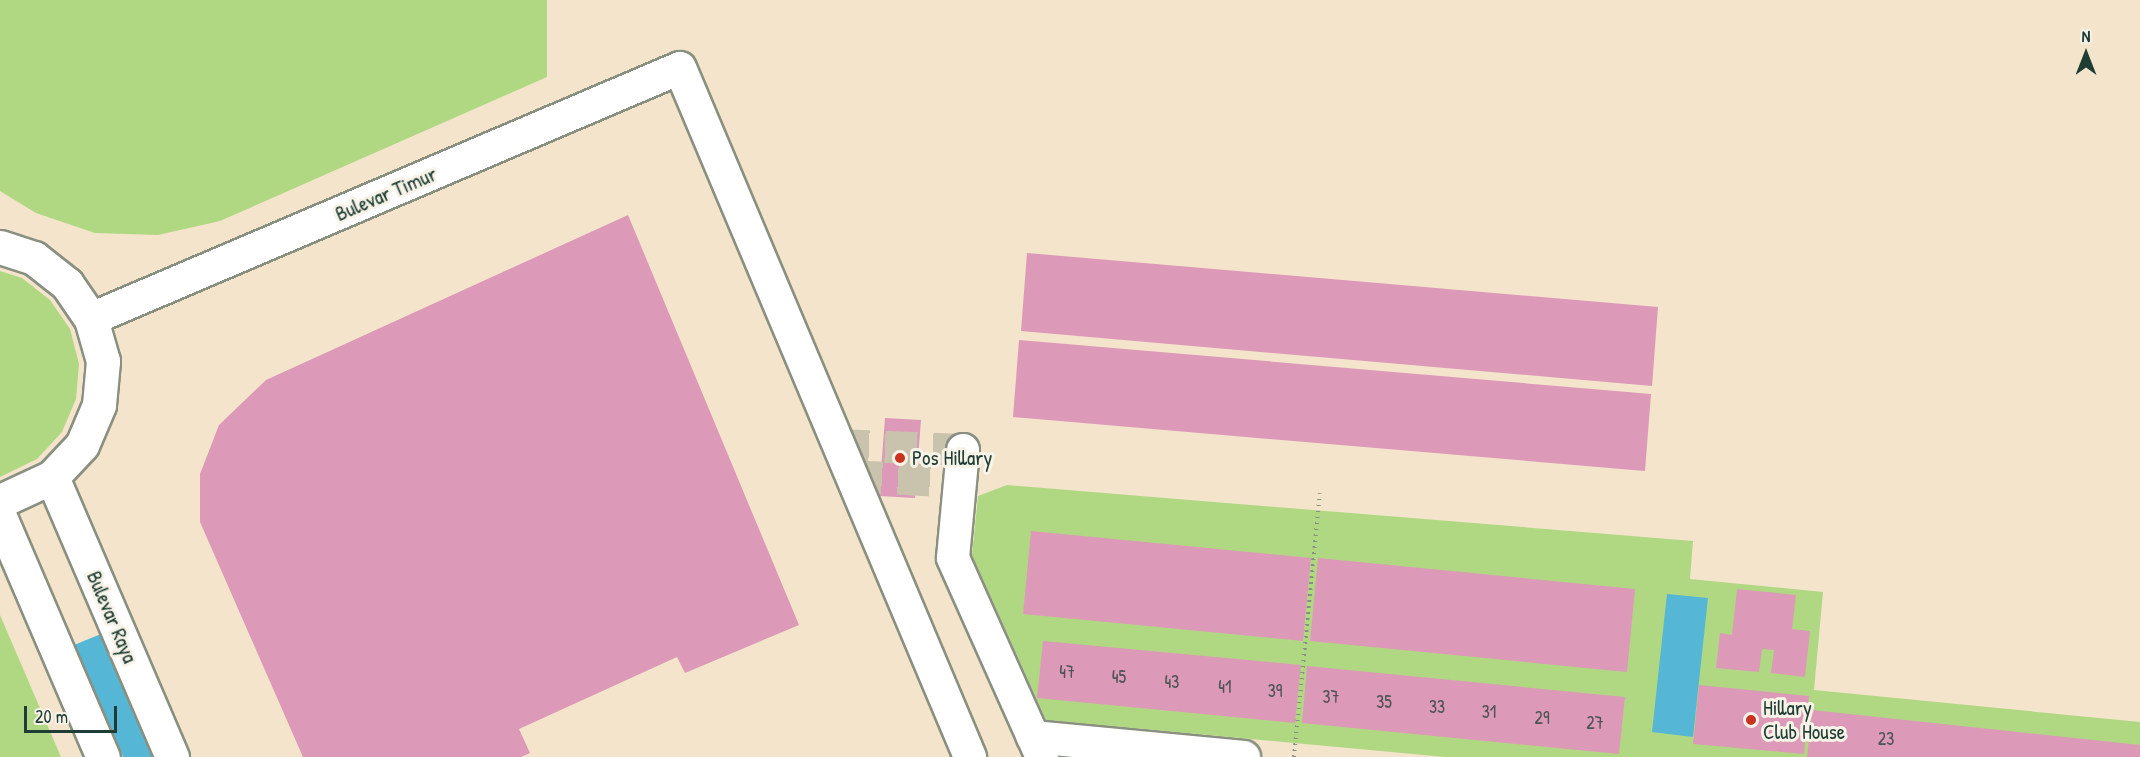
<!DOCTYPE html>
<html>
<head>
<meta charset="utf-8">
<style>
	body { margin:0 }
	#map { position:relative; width:2140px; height:757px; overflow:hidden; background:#f3e4cb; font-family:"Patrick Hand",sans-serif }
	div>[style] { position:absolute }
	.green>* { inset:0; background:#b0d882 }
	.water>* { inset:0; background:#56b6d5 }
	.building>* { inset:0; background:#dd99b8 }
	.street-tunnel>* { height:32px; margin-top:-16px; transform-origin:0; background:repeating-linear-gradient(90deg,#c9c3ad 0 32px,transparent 0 48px) }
	.path>* { height:4px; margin-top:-2px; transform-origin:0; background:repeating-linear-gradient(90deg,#899080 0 1.5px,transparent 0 6px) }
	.roads { filter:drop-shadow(2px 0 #899080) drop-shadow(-2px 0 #899080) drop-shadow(0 2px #899080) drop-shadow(0 -2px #899080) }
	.street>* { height:32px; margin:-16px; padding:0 16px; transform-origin:16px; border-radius:16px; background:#fff }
	.secondary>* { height:33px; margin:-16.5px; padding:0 16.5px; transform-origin:16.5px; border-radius:16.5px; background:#fff }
	.dots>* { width:16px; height:16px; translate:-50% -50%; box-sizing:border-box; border:3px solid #f7f3e8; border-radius:50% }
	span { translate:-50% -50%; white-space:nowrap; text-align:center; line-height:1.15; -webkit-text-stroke:6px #f7f3e8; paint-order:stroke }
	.number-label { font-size:18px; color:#4e5455 }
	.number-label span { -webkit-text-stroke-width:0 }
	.street-label { font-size:21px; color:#1f3d34 }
	.poi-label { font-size:21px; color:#1f3d34 }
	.left { translate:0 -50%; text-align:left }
	.north { position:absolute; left:2056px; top:24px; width:60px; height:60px; -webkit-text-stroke:4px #f7f3e8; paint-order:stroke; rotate:0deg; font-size:16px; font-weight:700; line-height:24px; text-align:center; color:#1f3d34 }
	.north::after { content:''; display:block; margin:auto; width:21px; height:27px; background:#1f3d34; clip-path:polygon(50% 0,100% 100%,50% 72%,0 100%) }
	.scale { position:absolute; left:24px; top:706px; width:93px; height:27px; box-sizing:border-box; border:3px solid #1f3d34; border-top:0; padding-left:8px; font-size:18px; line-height:21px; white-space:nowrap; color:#1f3d34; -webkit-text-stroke:4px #f7f3e8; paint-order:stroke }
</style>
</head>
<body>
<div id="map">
	<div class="green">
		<i style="clip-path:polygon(0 0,547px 0,547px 77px,220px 221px,158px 235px,95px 233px,36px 213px,0 191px)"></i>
		<i style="clip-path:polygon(0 271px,22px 278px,50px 300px,70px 329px,79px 364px,76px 399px,62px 432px,37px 459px,0 477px)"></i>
		<i style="clip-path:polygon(1007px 485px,1693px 541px,1690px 579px,1823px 592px,1814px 690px,2140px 722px,2140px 757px,1445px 757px,1046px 720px,972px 555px,978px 496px)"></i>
		<i style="clip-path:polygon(0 615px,61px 757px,0 757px)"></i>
	</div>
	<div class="water">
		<i style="clip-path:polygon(1667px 594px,1708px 598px,1693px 737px,1652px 732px)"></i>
		<i style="clip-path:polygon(101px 634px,154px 757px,123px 757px,74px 645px)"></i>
	</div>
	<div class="building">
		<i style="clip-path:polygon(628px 215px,799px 625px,685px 673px,677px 657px,519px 729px,530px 753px,521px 757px,303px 757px,200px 522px,200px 474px,219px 425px,266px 380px)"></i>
		<i style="clip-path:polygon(1027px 253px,1658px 307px,1652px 386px,1021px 331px)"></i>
		<i style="clip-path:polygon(1019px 340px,1651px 394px,1645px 471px,1013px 417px)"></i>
		<i style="clip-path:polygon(885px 418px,921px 420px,915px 498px,879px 496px)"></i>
		<i style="clip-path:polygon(1031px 531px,1311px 558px,1303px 641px,1023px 614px)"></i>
		<i style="clip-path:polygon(1318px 558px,1635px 589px,1627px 672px,1310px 641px)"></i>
		<i style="clip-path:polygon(1737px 589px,1796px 595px,1792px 629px,1810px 631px,1805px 677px,1771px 673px,1774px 650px,1762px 649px,1759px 672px,1716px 668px,1720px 633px,1732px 635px)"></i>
		<i style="clip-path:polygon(1043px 641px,1301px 665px,1295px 723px,1037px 698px)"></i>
		<i style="clip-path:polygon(1307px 666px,1625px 697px,1619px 754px,1302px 723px)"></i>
		<i style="clip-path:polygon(1699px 685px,1809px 696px,1804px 754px,1693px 744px)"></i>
		<i style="clip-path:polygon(1812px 710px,2140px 745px,2140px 757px,1807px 757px)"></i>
	</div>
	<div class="street-tunnel">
		<i style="left:837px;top:445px;width:126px;rotate:2.3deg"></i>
		<i style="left:850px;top:476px;width:110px;rotate:3.1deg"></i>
	</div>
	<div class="path">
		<i style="left:1294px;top:757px;width:265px;rotate:-84.4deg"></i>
	</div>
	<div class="roads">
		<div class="street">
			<i style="left:91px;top:319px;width:640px;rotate:-23.08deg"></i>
			<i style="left:680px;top:68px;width:748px;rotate:67.17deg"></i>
			<i style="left:963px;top:450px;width:108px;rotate:95.3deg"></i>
			<i style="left:953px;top:558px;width:218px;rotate:65.9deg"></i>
			<i style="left:1033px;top:737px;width:212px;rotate:5.4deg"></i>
		</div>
		<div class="secondary">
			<i style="left:0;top:247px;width:36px;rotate:18deg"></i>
			<i style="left:34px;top:258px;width:42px;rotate:38.2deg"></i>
			<i style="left:67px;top:284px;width:42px;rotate:55.6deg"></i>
			<i style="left:91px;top:319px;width:44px;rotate:74.1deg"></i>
			<i style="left:103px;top:361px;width:44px;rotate:95.2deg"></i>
			<i style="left:99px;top:405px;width:43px;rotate:113deg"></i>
			<i style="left:82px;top:445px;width:44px;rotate:133.2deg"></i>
			<i style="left:52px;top:477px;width:57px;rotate:155.2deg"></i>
			<i style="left:52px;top:477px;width:305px;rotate:66.8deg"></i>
			<i style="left:0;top:517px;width:261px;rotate:66.8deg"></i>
		</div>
	</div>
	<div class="dots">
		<i style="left:900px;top:458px;background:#c8321e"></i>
		<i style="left:1751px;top:720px;background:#c8321e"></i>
	</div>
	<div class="number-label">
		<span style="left:1067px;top:672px">47</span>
		<span style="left:1119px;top:677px">45</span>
		<span style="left:1172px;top:682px">43</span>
		<span style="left:1225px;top:687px">41</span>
		<span style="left:1275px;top:691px">39</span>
		<span style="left:1331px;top:697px">37</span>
		<span style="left:1384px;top:702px">35</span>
		<span style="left:1437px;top:707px">33</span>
		<span style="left:1489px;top:712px">31</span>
		<span style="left:1542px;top:718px">29</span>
		<span style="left:1595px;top:723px">27</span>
		<span style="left:1886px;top:739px">23</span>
	</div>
	<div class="street-label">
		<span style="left:386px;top:194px;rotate:-23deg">Bulevar Timur</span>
		<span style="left:112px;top:617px;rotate:67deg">Bulevar Raya</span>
	</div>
	<div class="poi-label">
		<span class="left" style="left:912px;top:458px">Pos Hillary</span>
		<span class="left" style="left:1763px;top:720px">Hillary<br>Club House</span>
	</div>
	<div class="north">N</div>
	<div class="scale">20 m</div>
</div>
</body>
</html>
